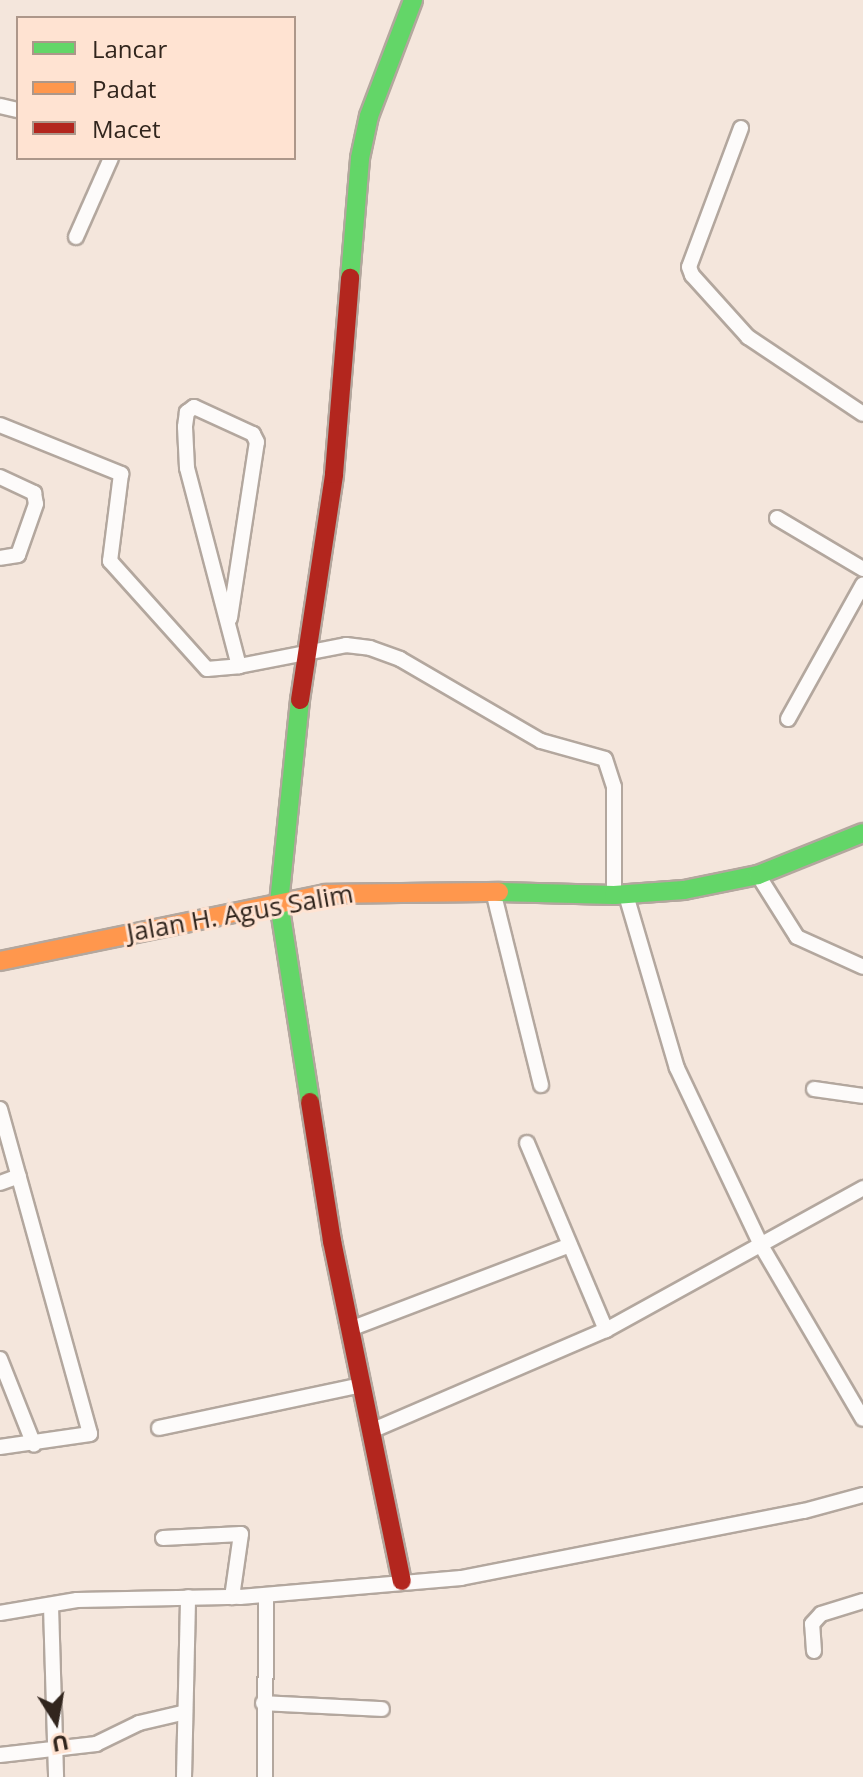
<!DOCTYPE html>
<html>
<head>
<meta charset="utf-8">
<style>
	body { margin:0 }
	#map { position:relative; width:863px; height:1777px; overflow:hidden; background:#f4e6dc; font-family:"Open Sans",sans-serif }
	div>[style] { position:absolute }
	.roads { filter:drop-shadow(2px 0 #b3a79e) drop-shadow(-2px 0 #b3a79e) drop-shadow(0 2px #b3a79e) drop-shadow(0 -2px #b3a79e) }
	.street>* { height:14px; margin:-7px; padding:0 7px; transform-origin:7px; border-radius:7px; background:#fdfbfa }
	.fast>* { height:18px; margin:-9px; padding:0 9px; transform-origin:9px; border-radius:9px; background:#63d668 }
	.slow>* { height:18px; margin:-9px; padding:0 9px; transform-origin:9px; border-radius:9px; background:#ff974d }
	.jam>* { height:18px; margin:-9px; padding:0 9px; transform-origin:9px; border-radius:9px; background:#b3261e }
	span { translate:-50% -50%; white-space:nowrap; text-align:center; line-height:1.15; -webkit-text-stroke:6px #ffe3d2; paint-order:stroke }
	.street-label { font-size:26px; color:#31251d }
	.legend { position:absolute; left:16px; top:16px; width:280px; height:144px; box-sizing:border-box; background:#ffe3d2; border:2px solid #ad978a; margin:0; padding:10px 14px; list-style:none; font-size:24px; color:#31251d }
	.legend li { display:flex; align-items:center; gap:16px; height:40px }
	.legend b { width:40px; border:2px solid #ad978a }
	.north { position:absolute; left:16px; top:1681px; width:80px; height:80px; -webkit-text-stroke:6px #ffe3d2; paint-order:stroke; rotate:169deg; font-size:22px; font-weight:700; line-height:32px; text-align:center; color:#31251d }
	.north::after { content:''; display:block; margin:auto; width:28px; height:36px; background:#31251d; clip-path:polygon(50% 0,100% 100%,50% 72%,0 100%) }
</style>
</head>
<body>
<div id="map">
	<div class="roads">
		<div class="street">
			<i style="left:0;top:106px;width:18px;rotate:13deg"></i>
			<i style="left:741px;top:128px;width:148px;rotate:110.5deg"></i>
			<i style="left:689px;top:267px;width:9px;rotate:69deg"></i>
			<i style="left:692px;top:275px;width:84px;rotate:47.9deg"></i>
			<i style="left:748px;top:337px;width:138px;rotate:33.8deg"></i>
			<i style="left:76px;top:237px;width:86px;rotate:-66.1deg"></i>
			<i style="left:0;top:425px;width:131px;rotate:22deg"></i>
			<i style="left:121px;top:474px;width:88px;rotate:97.2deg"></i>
			<i style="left:110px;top:561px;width:145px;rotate:48.1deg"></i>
			<i style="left:207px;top:669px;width:32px;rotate:-5deg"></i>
			<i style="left:0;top:477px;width:38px;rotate:25deg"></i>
			<i style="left:34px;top:493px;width:11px;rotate:80deg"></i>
			<i style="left:36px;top:504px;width:54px;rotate:109.4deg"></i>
			<i style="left:18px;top:555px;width:18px;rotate:171deg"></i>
			<i style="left:777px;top:518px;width:100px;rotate:30.7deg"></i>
			<i style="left:230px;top:618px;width:178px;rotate:-81.3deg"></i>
			<i style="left:257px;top:442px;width:9px;rotate:-117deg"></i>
			<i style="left:253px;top:434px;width:65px;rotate:-155.4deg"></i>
			<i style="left:194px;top:407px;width:9px;rotate:144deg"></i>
			<i style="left:187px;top:412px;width:15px;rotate:98deg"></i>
			<i style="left:185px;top:427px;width:41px;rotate:87.2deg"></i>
			<i style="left:187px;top:468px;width:205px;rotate:75.3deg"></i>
			<i style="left:239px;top:666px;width:109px;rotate:-11.1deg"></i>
			<i style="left:346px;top:645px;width:24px;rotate:7deg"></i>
			<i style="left:370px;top:648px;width:32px;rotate:20deg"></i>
			<i style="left:400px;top:659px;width:163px;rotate:30.2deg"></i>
			<i style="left:541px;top:741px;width:66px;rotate:15.7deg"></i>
			<i style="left:605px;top:759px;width:29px;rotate:72deg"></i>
			<i style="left:614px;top:787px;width:108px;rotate:90deg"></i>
			<i style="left:788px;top:719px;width:154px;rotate:-60.9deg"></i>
			<i style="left:758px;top:875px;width:73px;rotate:57.8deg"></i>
			<i style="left:797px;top:937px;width:72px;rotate:24.4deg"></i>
			<i style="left:493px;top:891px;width:200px;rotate:76.1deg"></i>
			<i style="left:626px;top:895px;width:180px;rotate:73.6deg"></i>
			<i style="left:677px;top:1068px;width:198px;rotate:64.6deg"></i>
			<i style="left:762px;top:1247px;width:199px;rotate:59.6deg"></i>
			<i style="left:814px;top:1089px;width:49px;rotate:8.1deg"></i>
			<i style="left:0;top:1109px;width:337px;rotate:74.5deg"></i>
			<i style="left:90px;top:1434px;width:91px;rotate:171.8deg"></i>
			<i style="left:527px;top:1143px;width:203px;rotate:67.1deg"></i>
			<i style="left:0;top:1183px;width:20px;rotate:-20deg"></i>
			<i style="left:350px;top:1329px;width:235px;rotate:-20.9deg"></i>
			<i style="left:0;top:1359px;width:92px;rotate:68.4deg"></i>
			<i style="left:159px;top:1428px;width:208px;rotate:-12deg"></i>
			<i style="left:371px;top:1431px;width:256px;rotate:-23.3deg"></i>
			<i style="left:606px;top:1330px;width:294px;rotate:-28.9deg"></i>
			<i style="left:163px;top:1538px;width:78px;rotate:-2.9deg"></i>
			<i style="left:241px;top:1534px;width:64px;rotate:98.1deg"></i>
			<i style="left:51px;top:1606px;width:171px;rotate:88.3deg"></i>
			<i style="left:0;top:1613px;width:78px;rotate:-9.6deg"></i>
			<i style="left:77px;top:1600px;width:163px;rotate:-1.1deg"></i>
			<i style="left:240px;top:1597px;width:222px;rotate:-4.9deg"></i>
			<i style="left:461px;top:1578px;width:349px;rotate:-11.1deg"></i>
			<i style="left:804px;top:1511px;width:61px;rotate:-15.2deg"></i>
			<i style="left:814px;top:1651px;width:27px;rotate:-94deg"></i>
			<i style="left:812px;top:1624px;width:13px;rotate:-48deg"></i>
			<i style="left:821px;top:1614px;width:44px;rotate:-17.2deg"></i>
			<i style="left:263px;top:1703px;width:119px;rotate:2.9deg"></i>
			<i style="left:0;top:1755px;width:97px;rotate:-6.5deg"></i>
			<i style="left:96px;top:1744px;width:48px;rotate:-26deg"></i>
			<i style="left:139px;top:1723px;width:44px;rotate:-13.1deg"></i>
			<i style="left:184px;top:1777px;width:180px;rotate:-88.7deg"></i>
			<i style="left:265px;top:1777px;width:182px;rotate:-89.7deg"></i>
		</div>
		<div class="fast">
			<i style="left:350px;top:278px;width:120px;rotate:-85.2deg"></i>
			<i style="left:360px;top:158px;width:43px;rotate:-77.9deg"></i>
			<i style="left:369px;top:116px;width:124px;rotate:-69.2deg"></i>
			<i style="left:300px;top:700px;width:204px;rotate:95.9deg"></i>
			<i style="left:279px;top:903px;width:201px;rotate:81.1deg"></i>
			<i style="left:499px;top:892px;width:115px;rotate:1.5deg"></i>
			<i style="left:614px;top:895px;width:70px;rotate:-4.1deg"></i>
			<i style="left:684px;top:890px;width:76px;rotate:-11.5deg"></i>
			<i style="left:758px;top:875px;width:113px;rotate:-21.8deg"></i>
		</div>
		<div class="slow">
			<i style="left:0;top:961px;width:332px;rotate:-11.6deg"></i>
			<i style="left:325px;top:894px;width:174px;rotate:-0.7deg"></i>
		</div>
		<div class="jam">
			<i style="left:300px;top:700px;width:229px;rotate:-81.4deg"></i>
			<i style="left:334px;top:474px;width:197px;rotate:-85.3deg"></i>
			<i style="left:310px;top:1102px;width:141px;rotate:81deg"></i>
			<i style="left:332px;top:1241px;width:347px;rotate:78.4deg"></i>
		</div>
	</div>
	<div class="street-label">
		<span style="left:240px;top:913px;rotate:-10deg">Jalan H. Agus Salim</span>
	</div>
	<ul class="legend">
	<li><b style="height:10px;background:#63d668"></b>Lancar</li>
	<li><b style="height:10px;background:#ff974d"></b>Padat</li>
	<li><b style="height:10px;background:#b3261e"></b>Macet</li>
	</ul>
	<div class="north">U</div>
</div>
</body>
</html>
